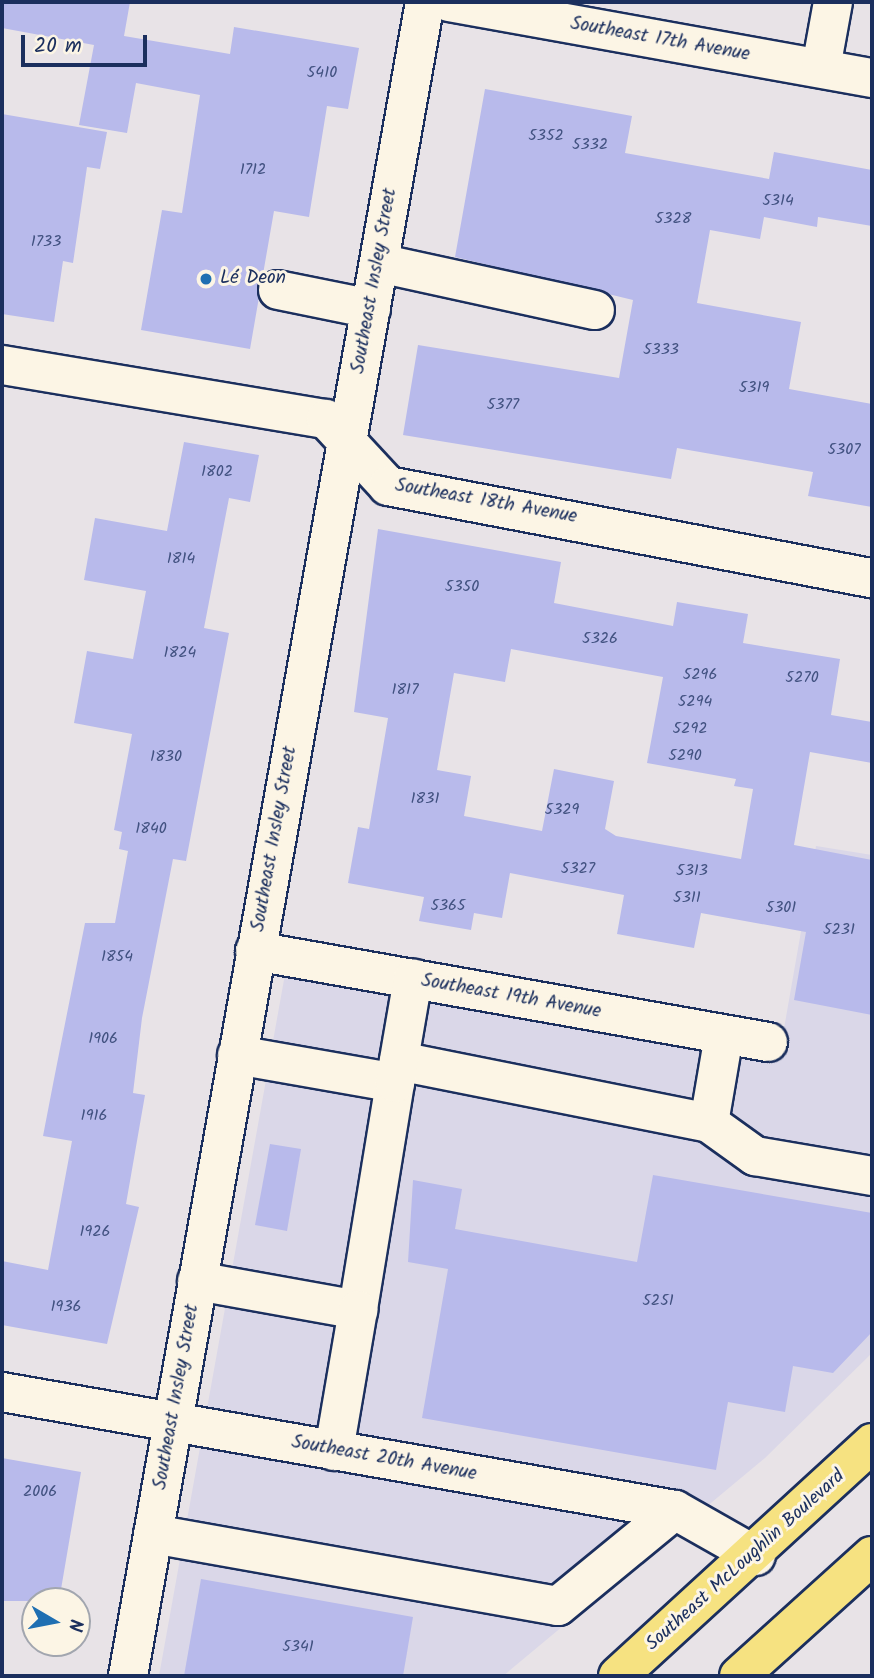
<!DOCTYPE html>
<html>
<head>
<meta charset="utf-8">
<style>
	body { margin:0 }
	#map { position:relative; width:874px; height:1678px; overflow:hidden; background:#e8e3e7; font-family:Kalam,sans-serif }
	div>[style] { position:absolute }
	.built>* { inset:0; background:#dad7e8 }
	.building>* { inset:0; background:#b8baeb }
	.roads { filter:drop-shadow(2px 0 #1b2f5e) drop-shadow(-2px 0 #1b2f5e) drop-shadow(0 2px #1b2f5e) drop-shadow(0 -2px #1b2f5e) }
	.minor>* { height:38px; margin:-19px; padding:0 19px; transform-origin:19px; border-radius:19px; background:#fcf5e5 }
	.highway>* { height:38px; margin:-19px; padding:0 19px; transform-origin:19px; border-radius:19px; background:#f6e281 }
	.dots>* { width:19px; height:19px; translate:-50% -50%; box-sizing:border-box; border:4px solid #fcf5e5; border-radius:50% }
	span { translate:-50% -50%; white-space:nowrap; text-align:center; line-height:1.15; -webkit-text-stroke:6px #fcf5e5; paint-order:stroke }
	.number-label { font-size:16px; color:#425281 }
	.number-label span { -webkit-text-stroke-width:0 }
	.street-label { font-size:19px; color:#1b2f5e }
	.poi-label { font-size:19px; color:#1b2f5e }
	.left { translate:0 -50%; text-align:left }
	.frame { position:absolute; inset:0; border:4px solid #1b2f5e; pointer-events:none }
	.north { position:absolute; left:21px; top:1587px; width:70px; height:70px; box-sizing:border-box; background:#fcf5e5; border:2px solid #a2a6af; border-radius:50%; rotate:100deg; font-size:19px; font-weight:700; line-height:28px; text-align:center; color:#1b2f5e }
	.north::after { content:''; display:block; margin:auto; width:24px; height:32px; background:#1f6fb2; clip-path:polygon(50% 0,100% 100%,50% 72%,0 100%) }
	.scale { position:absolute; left:21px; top:35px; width:126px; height:32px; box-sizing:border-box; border:4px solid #1b2f5e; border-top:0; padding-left:9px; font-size:21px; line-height:24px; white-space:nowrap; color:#1b2f5e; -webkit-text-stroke:5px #fcf5e5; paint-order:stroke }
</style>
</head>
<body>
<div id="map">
	<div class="built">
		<i style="clip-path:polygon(816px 846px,872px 855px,872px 1353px,765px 1458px,503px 1676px,159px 1676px,289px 952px,782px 1040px)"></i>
	</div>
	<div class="building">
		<i style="clip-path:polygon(2px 2px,130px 2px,124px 36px,230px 54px,234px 27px,359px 48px,348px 109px,327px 106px,309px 217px,274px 211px,250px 349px,141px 330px,162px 210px,182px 213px,200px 95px,136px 83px,127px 133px,79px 125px,94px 45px,2px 28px)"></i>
		<i style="clip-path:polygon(485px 89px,632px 116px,625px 153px,769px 179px,774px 152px,872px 170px,872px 226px,818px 217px,817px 227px,764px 217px,760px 239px,710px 230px,697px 303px,801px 322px,789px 389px,872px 404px,872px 507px,808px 496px,813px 472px,677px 448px,671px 479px,403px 435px,418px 345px,619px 378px,633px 300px,455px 257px)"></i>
		<i style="clip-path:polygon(2px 114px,107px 132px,100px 169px,87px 167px,73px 263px,63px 261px,54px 322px,2px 314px)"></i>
		<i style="clip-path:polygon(184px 442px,259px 455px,250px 502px,229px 498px,204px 628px,229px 633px,186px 861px,173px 859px,142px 1018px,133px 1093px,145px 1095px,126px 1204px,139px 1207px,107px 1344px,2px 1325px,2px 1261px,48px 1270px,72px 1141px,43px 1136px,54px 1079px,85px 923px,115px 923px,128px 851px,119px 849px,122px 832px,114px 830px,132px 734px,74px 723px,87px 651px,133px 659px,146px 591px,84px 580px,95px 518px,167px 531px)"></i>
		<i style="clip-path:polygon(evenodd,378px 529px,561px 562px,554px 603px,673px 626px,677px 602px,748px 614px,743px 643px,840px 659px,831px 715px,872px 722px,872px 763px,810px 752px,794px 845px,872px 860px,872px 1015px,794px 1000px,806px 932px,701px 913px,694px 948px,617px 934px,624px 895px,510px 873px,502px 918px,474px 913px,471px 930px,419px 921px,424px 897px,348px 883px,358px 827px,369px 829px,388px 718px,354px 712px,378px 529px,511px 649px,663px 677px,647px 763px,736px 779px,734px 786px,753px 789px,741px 859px,616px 836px,605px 829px,614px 781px,554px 769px,542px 831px,464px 816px,471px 776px,437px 770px,454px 673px,505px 682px,511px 649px)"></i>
		<i style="clip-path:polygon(270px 1144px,301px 1149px,287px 1231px,255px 1225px)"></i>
		<i style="clip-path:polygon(653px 1175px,872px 1213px,872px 1332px,833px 1373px,793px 1366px,785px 1412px,728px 1402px,716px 1470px,422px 1418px,448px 1269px,408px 1262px,413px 1180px,462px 1189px,455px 1229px,637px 1262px)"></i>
		<i style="clip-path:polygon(2px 1458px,81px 1472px,59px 1601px,2px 1601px)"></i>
		<i style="clip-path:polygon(201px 1579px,413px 1617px,403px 1676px,184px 1676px)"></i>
	</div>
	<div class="roads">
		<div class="minor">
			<i style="left:449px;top:2px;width:430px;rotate:10.2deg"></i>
			<i style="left:821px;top:68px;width:67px;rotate:-79.7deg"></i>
			<i style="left:379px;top:263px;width:221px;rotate:12.3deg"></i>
			<i style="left:278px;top:290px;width:95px;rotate:11.5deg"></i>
			<i style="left:2px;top:365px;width:328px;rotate:9.5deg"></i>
			<i style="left:326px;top:419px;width:91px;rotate:47.2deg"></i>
			<i style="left:388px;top:486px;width:493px;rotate:10.8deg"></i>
			<i style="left:255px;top:951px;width:521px;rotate:10.06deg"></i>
			<i style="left:237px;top:1055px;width:160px;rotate:10deg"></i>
			<i style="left:395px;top:1083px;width:230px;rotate:99.3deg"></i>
			<i style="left:399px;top:1061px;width:316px;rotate:11.3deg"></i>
			<i style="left:709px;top:1123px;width:89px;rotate:-80.3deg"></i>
			<i style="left:395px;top:1083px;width:106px;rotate:-80.2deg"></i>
			<i style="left:709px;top:1123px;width:57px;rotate:35.7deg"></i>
			<i style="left:755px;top:1156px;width:119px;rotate:9.7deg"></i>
			<i style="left:197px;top:1281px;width:164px;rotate:10.2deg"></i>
			<i style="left:358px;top:1310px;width:143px;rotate:99.7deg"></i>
			<i style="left:2px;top:1392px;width:683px;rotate:9.94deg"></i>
			<i style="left:675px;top:1510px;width:93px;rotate:29.6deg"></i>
			<i style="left:153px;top:1534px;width:411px;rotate:10.1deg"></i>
			<i style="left:558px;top:1606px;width:151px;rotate:-39.4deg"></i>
			<i style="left:128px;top:1676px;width:1700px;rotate:-79.94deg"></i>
		</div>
		<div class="highway">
			<i style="left:618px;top:1676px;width:345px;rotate:-42.5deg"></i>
			<i style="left:739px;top:1676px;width:179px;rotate:-42.1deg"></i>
		</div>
	</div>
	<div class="dots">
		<i style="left:206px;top:279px;background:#1f6fb2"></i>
	</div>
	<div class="number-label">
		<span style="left:322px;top:73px">5410</span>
		<span style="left:546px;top:136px">5352</span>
		<span style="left:590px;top:145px">5332</span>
		<span style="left:253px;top:170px">1712</span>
		<span style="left:778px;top:201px">5314</span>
		<span style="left:673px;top:219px">5328</span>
		<span style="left:46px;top:242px">1733</span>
		<span style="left:661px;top:350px">5333</span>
		<span style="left:754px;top:388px">5319</span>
		<span style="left:503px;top:405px">5377</span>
		<span style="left:844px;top:450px">5307</span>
		<span style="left:217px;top:472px">1802</span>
		<span style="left:181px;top:559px">1814</span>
		<span style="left:462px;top:587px">5350</span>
		<span style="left:600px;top:639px">5326</span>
		<span style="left:180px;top:653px">1824</span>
		<span style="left:700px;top:675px">5296</span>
		<span style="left:802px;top:678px">5270</span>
		<span style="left:405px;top:690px">1817</span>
		<span style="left:695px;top:702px">5294</span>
		<span style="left:690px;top:729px">5292</span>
		<span style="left:685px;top:756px">5290</span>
		<span style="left:166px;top:757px">1830</span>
		<span style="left:425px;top:799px">1831</span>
		<span style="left:562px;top:810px">5329</span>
		<span style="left:151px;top:829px">1840</span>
		<span style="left:578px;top:869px">5327</span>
		<span style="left:692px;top:871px">5313</span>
		<span style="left:687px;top:898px">5311</span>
		<span style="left:448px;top:906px">5365</span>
		<span style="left:781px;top:908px">5301</span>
		<span style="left:839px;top:930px">5231</span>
		<span style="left:117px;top:957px">1854</span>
		<span style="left:103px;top:1039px">1906</span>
		<span style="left:94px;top:1116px">1916</span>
		<span style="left:95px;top:1232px">1926</span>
		<span style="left:658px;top:1301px">5251</span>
		<span style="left:66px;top:1307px">1936</span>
		<span style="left:40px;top:1492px">2006</span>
		<span style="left:298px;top:1647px">5341</span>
	</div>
	<div class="street-label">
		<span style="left:660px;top:40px;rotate:10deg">Southeast 17th Avenue</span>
		<span style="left:375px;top:281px;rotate:-80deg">Southeast Insley Street</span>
		<span style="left:486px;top:502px;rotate:10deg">Southeast 18th Avenue</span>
		<span style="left:275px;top:839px;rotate:-80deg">Southeast Insley Street</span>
		<span style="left:511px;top:997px;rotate:10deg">Southeast 19th Avenue</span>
		<span style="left:177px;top:1397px;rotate:-80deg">Southeast Insley Street</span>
		<span style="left:384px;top:1459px;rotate:10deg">Southeast 20th Avenue</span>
		<span style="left:746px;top:1561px;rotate:-42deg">Southeast McLoughlin Boulevard</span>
	</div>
	<div class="poi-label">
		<span class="left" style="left:220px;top:279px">Lé Deon</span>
	</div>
	<div class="frame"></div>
	<div class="north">N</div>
	<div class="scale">20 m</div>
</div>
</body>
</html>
